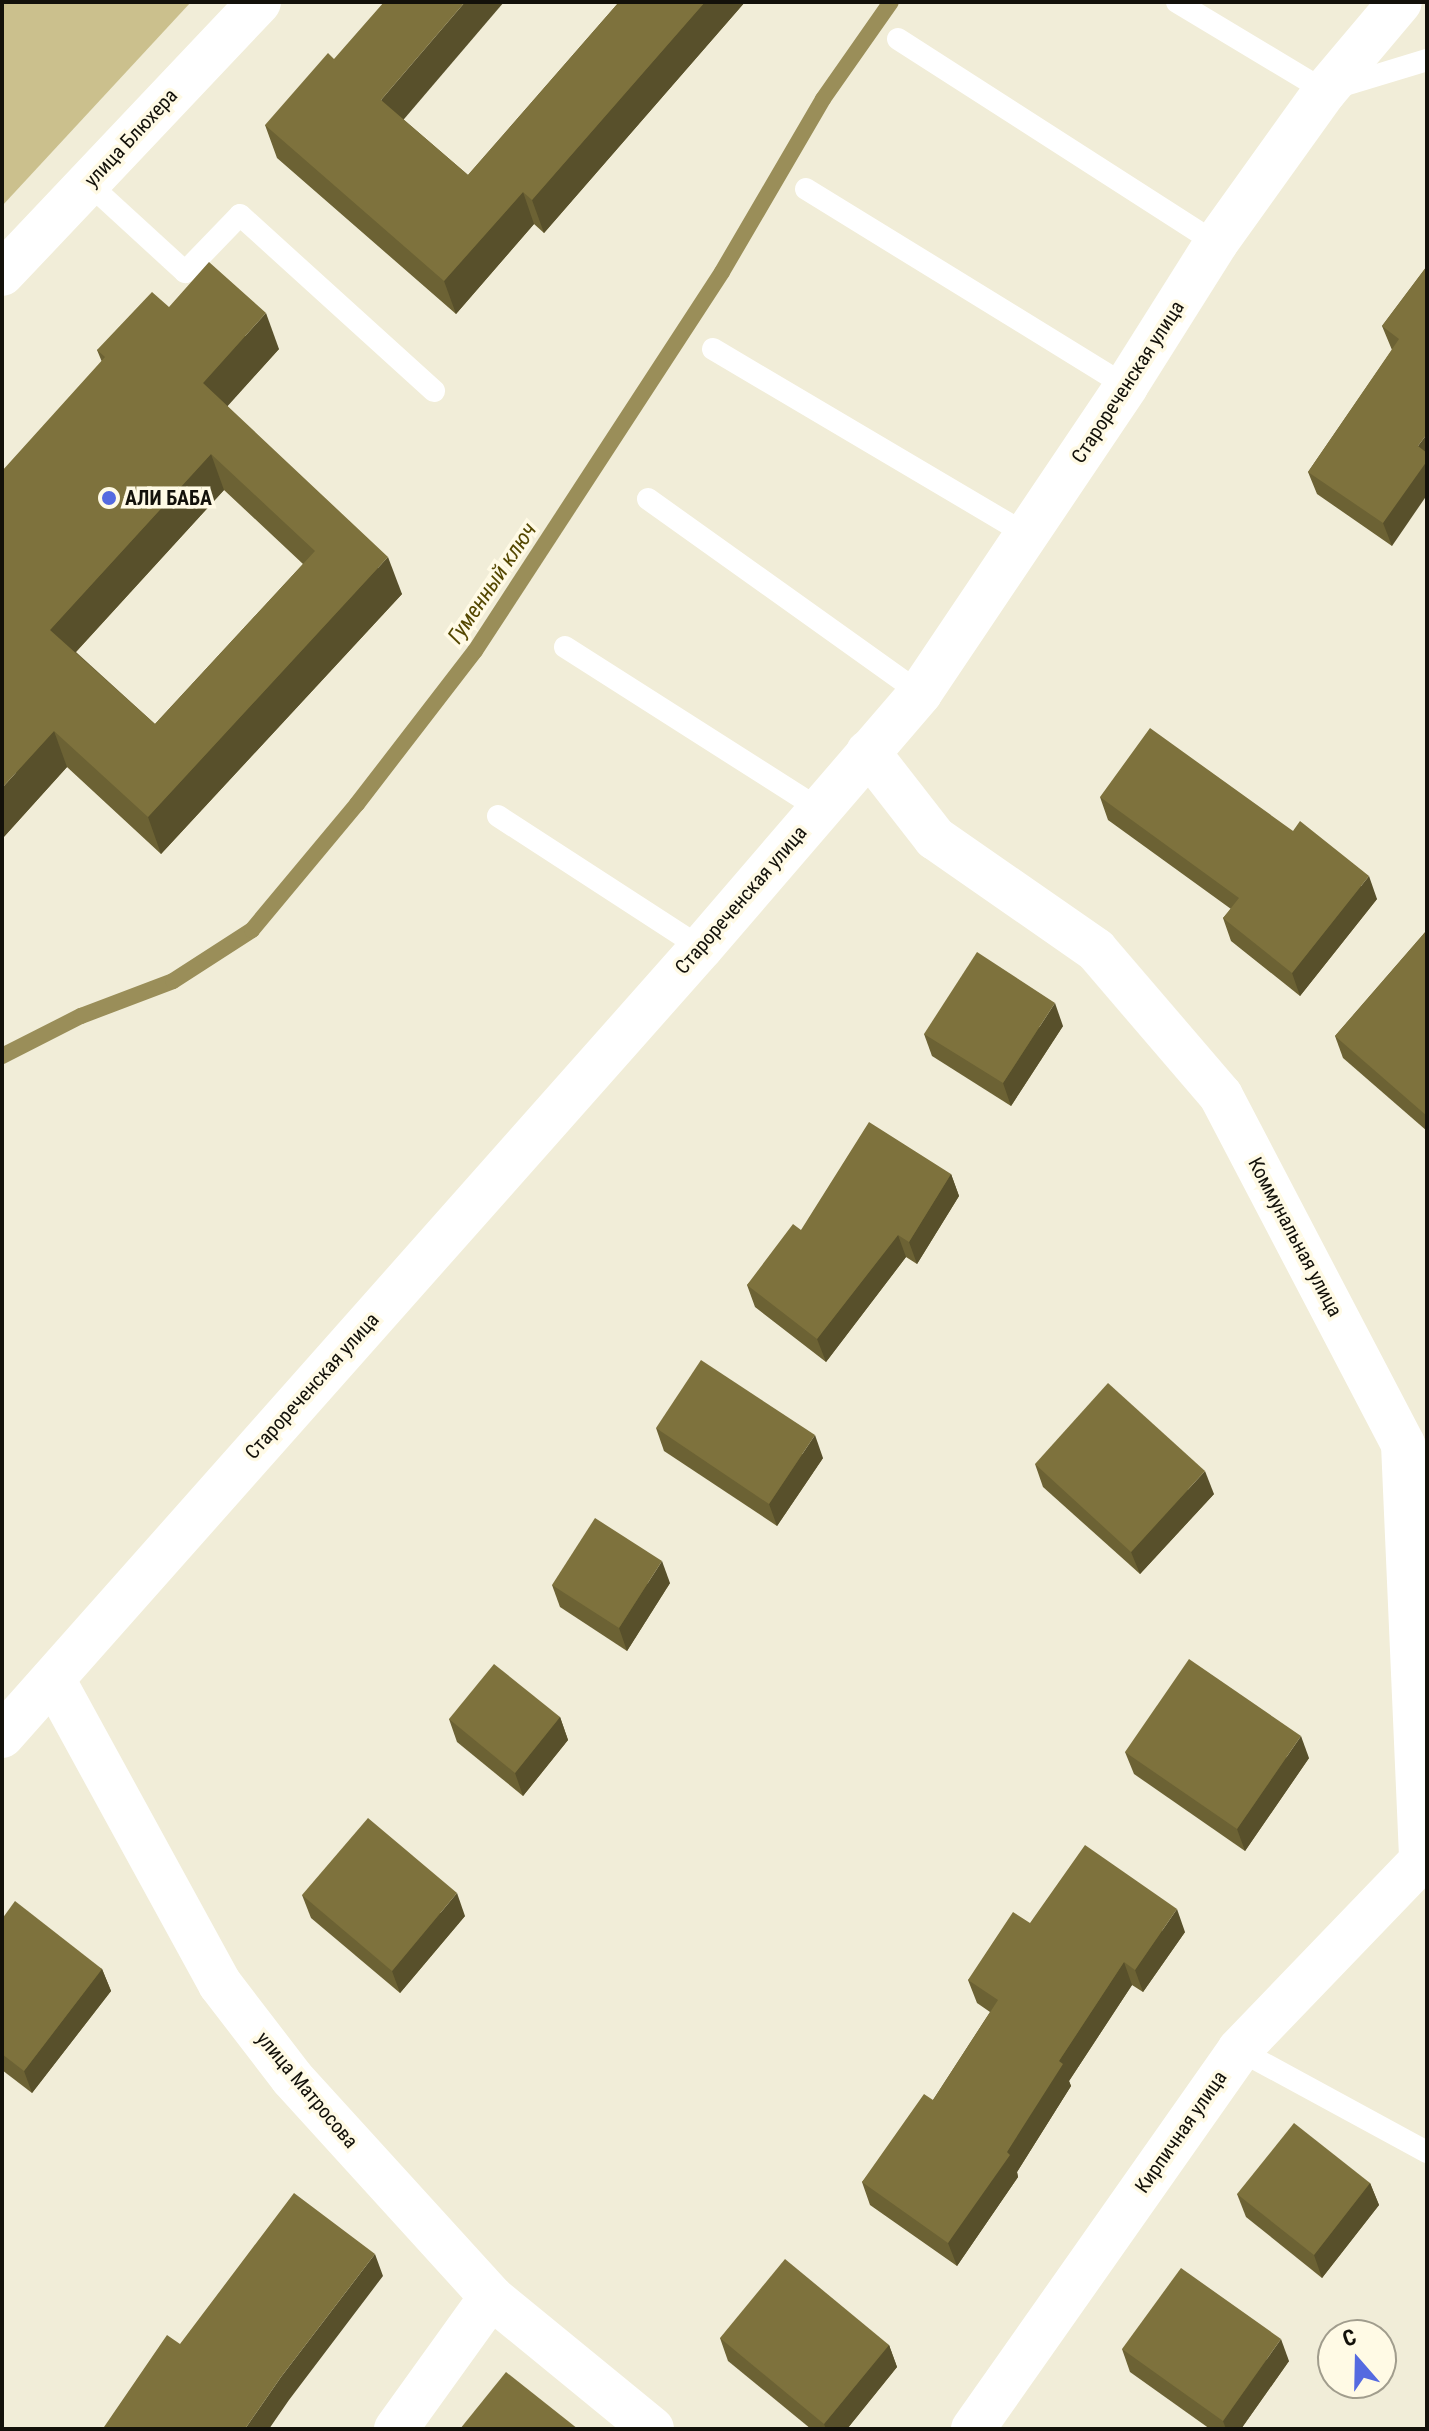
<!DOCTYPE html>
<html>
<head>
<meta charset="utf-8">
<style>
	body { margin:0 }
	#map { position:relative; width:1429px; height:2431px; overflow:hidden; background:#f1edd8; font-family:"Roboto Condensed",sans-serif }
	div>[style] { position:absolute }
	.green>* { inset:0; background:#cbc08d }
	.stream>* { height:16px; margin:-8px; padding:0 8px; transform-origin:8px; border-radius:8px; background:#9a8e59 }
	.service>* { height:22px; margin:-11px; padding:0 11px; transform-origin:11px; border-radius:11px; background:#fff }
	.minor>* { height:44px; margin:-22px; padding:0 22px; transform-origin:22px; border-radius:22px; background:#fff }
	.secondary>* { height:44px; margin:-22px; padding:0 22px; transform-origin:22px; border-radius:22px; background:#fff }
	.wall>* { inset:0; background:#6c6234 }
	.shaded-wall>* { inset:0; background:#58502b }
	.building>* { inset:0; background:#7e723d }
	.dots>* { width:22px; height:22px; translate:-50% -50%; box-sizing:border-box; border:4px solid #fffae5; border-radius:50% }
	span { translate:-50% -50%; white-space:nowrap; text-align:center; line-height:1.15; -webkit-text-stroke:7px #fffae5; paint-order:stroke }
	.street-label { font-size:20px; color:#13110a }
	.poi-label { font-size:20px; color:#13110a; font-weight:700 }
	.left { translate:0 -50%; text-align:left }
	.water-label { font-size:22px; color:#544700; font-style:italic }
	.frame { position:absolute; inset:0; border:4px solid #13110a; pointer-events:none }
	.north { position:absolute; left:1317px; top:2319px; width:80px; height:80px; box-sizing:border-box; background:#fffae5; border:2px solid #a19d8d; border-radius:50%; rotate:340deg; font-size:22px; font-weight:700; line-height:32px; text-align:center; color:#13110a }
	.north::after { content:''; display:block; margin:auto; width:28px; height:36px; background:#556ae0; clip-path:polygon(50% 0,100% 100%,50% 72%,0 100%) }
</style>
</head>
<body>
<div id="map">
	<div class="green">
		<i style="clip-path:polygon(2px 2px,191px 2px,2px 206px)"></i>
	</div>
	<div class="stream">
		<i style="left:2px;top:1056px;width:89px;rotate:-26.9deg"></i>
		<i style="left:81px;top:1016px;width:98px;rotate:-20.8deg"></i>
		<i style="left:173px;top:981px;width:94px;rotate:-32.8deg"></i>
		<i style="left:252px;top:930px;width:164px;rotate:-50.2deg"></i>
		<i style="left:357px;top:804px;width:193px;rotate:-52.4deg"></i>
		<i style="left:475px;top:651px;width:452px;rotate:-56.9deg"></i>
		<i style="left:722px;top:272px;width:200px;rotate:-59.7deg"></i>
		<i style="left:823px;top:99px;width:118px;rotate:-55deg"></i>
	</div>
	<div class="service">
		<i style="left:1177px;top:2px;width:173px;rotate:31deg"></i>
		<i style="left:1325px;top:91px;width:107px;rotate:-16.9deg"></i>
		<i style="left:898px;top:39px;width:378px;rotate:32.7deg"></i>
		<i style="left:88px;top:183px;width:132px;rotate:42.5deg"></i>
		<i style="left:185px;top:272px;width:79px;rotate:-46deg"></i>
		<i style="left:240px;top:215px;width:262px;rotate:42.2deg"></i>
		<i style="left:806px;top:189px;width:376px;rotate:31.6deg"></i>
		<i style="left:713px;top:349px;width:366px;rotate:30.6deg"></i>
		<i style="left:648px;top:499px;width:334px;rotate:35.5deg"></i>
		<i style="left:565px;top:647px;width:301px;rotate:32.5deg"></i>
		<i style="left:498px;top:816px;width:242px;rotate:33deg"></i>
		<i style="left:1239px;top:2050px;width:214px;rotate:28.5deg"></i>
	</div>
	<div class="minor">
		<i style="left:868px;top:752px;width:109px;rotate:52.1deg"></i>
		<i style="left:935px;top:838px;width:196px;rotate:34.8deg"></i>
		<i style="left:1096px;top:950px;width:192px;rotate:49.4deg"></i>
		<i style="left:1221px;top:1096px;width:393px;rotate:62.4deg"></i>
		<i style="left:1403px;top:1444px;width:417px;rotate:87.5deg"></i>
		<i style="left:1421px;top:1861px;width:6px;rotate:18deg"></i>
		<i style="left:53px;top:1679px;width:348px;rotate:61.3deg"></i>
		<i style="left:220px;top:1984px;width:118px;rotate:52.5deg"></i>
		<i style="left:292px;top:2078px;width:296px;rotate:47.7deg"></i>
		<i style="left:491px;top:2297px;width:208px;rotate:39.3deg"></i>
		<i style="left:2px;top:1736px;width:1053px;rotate:-48.43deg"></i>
		<i style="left:701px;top:948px;width:336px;rotate:-49.3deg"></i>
		<i style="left:920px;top:693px;width:370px;rotate:-56.1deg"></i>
		<i style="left:1126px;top:386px;width:169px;rotate:-57.8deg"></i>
		<i style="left:1216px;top:243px;width:187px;rotate:-54.4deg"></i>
		<i style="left:1325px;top:91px;width:116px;rotate:-49.9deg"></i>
		<i style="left:396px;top:2429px;width:163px;rotate:-54.3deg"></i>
		<i style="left:973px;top:2429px;width:463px;rotate:-54.9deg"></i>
		<i style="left:1239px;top:2050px;width:262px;rotate:-46.1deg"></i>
	</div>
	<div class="secondary">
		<i style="left:2px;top:274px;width:374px;rotate:-46.6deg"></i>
	</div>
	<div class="wall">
		<i style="clip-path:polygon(619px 2px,745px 2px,544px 233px,534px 224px,456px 314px,277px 158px,265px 125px,403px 119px,468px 175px)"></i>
		<i style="clip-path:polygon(1427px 266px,1392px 546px,1317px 494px,1308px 472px,1392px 350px,1382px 326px)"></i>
		<i style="clip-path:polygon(evenodd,169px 307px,279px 349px,227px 406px,402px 594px,161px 854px,67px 767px,2px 839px,102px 362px,97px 350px,169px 307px,224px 490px,303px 564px,155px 724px,76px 652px,224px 490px)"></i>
		<i style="clip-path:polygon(1100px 797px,1293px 831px,1377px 899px,1300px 996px,1231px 941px,1223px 918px,1231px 909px,1108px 820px)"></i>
		<i style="clip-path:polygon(1427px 930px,1427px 1131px,1343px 1058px,1335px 1036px)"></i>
		<i style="clip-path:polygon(1063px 1026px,1011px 1106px,932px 1056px,924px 1034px)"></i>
		<i style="clip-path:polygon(951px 1174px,959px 1196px,917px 1264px,906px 1257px,826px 1362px,755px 1307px,747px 1285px,801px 1230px)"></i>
		<i style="clip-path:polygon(656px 1428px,823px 1458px,777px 1526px,664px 1451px)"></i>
		<i style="clip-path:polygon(1035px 1464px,1214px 1494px,1140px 1574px,1043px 1487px)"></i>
		<i style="clip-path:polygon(670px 1583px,627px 1651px,560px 1607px,552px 1585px)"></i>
		<i style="clip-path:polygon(560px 1717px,568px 1740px,523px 1796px,457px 1742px,449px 1719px)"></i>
		<i style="clip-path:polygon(1125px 1752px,1309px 1758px,1245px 1851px,1134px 1774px)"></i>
		<i style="clip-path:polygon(302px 1895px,465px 1916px,400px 1993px,311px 1918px)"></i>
		<i style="clip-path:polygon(2px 1919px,102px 1969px,111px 1991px,32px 2093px,2px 2070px)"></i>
		<i style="clip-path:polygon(1030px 1923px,1185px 1932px,1143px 1992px,1132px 1985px,1069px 2081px,1071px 2086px,1017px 2172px,1018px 2177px,957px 2266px,870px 2205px,862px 2182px,933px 2100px,990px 2012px,977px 2003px,968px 1980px)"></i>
		<i style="clip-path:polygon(1370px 2183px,1379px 2205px,1322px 2278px,1246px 2217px,1237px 2194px)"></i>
		<i style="clip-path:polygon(720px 2338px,889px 2345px,897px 2367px,847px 2429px,811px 2429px,728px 2361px)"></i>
		<i style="clip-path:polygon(1122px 2349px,1289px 2361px,1241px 2429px,1210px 2429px,1130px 2372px)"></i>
	</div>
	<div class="shaded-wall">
		<i style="clip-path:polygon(465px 2px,504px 2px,393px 132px,381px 100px)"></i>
		<i style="clip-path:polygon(705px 2px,745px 2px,544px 233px,532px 200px)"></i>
		<i style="clip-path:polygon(523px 192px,534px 224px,456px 314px,444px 281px)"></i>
		<i style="clip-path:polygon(266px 313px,279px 349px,216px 419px,203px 383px)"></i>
		<i style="clip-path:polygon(1427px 434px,1427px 495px,1392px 546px,1383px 523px,1418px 446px)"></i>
		<i style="clip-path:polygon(211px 454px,224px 490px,63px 666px,50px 630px)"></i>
		<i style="clip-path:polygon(388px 557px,402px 594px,161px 854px,148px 817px)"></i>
		<i style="clip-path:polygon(54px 731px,67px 767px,2px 839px,2px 788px)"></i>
		<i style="clip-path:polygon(1369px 876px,1377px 899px,1300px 996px,1292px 973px)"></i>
		<i style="clip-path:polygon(1055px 1003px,1063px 1026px,1011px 1106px,1003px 1083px)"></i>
		<i style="clip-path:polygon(951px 1174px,959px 1196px,917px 1264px,909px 1242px)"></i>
		<i style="clip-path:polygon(898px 1235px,906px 1257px,826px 1362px,817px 1339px)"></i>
		<i style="clip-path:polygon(815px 1435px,823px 1458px,777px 1526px,769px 1504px)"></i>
		<i style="clip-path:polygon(1205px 1471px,1214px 1494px,1140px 1574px,1131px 1552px)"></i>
		<i style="clip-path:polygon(662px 1561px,670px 1583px,627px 1651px,619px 1628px)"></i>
		<i style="clip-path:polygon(560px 1717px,568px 1740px,523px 1796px,515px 1773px)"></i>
		<i style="clip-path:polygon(1301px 1736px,1309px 1758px,1245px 1851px,1237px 1829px)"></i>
		<i style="clip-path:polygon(457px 1893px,465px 1916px,400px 1993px,392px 1971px)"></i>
		<i style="clip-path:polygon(1177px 1909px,1185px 1932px,1143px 1992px,1135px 1970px)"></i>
		<i style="clip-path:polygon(1124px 1962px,1132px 1985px,1069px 2081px,1071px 2086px,1017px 2172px,1018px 2177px,957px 2266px,948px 2243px,1007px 2152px,1059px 2061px)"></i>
		<i style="clip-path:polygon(102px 1969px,111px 1991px,32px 2093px,24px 2071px)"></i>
		<i style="clip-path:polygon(1370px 2183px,1379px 2205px,1322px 2278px,1314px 2255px)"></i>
		<i style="clip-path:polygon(375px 2254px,383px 2276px,289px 2400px,269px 2429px,245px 2429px,281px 2377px)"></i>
		<i style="clip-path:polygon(1281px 2339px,1289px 2361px,1241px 2429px,1226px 2429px,1223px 2421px)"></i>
		<i style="clip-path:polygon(889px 2345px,897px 2367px,847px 2429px,826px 2429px,824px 2424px)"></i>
	</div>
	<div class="building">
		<i style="clip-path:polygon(384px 2px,465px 2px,381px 100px,468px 175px,619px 2px,705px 2px,532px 200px,523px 192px,444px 281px,265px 125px,328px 53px,334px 59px)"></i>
		<i style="clip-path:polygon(evenodd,209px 262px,266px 313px,203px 383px,388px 557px,148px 817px,54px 731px,2px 788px,2px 471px,105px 357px,97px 350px,152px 292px,169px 307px,209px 262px,211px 454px,315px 551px,155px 724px,50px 630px,211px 454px)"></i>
		<i style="clip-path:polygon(1427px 266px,1427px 434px,1418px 446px,1427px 453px,1427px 461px,1383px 523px,1308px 472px,1399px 339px,1382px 326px)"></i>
		<i style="clip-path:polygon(1150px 728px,1293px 831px,1300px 821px,1369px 876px,1292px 973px,1223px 918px,1239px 898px,1100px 797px)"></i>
		<i style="clip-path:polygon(1427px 930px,1427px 1116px,1335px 1036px)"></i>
		<i style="clip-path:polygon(977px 952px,1055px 1003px,1003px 1083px,924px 1034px)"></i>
		<i style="clip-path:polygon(869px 1122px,951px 1174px,909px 1242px,898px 1235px,817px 1339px,747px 1285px,793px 1224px,801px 1230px)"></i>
		<i style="clip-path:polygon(701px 1360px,815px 1435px,769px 1504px,656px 1428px)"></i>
		<i style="clip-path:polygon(1108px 1383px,1205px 1471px,1131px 1552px,1035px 1464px)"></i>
		<i style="clip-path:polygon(595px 1518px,662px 1561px,619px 1628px,552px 1585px)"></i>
		<i style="clip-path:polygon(1189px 1659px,1301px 1736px,1237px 1829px,1125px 1752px)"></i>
		<i style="clip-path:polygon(494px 1664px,560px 1717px,515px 1773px,449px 1719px)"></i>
		<i style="clip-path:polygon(368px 1818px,457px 1893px,392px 1971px,302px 1895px)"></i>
		<i style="clip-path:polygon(1085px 1845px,1177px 1909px,1135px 1970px,1124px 1962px,1059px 2061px,1063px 2064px,1007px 2152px,1010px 2155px,948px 2243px,862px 2182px,924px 2094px,933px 2100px,998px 2000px,968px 1980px,1013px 1912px,1030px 1923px)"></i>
		<i style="clip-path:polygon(15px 1901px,102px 1969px,24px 2071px,2px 2054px,2px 1919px)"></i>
		<i style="clip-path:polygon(1294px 2123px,1370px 2183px,1314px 2255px,1237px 2194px)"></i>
		<i style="clip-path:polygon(294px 2193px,375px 2254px,281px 2377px,245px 2429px,107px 2429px,104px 2427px,167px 2335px,180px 2344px)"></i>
		<i style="clip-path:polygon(785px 2259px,889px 2345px,824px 2424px,720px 2338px)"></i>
		<i style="clip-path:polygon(1181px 2268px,1281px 2339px,1223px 2421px,1122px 2349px)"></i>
		<i style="clip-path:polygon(506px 2372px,578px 2429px,460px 2429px)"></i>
	</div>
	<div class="dots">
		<i style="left:109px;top:498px;background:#556ae0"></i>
	</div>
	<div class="street-label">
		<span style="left:131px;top:138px;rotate:-47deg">улица Блюхера</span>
		<span style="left:1128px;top:382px;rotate:-57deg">Старореченская улица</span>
		<span style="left:741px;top:900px;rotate:-49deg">Старореченская улица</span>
		<span style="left:1295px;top:1237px;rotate:62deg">Коммунальная улица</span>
		<span style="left:312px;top:1386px;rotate:-48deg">Старореченская улица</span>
		<span style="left:307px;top:2090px;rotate:50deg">улица Матросова</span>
		<span style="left:1181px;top:2132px;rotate:-55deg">Кирпичная улица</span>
	</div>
	<div class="poi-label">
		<span class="left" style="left:125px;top:498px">АЛИ БАБА</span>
	</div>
	<div class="water-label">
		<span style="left:492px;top:583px;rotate:-56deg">Гуменный ключ</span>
	</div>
	<div class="frame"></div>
	<div class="north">С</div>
</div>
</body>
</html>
